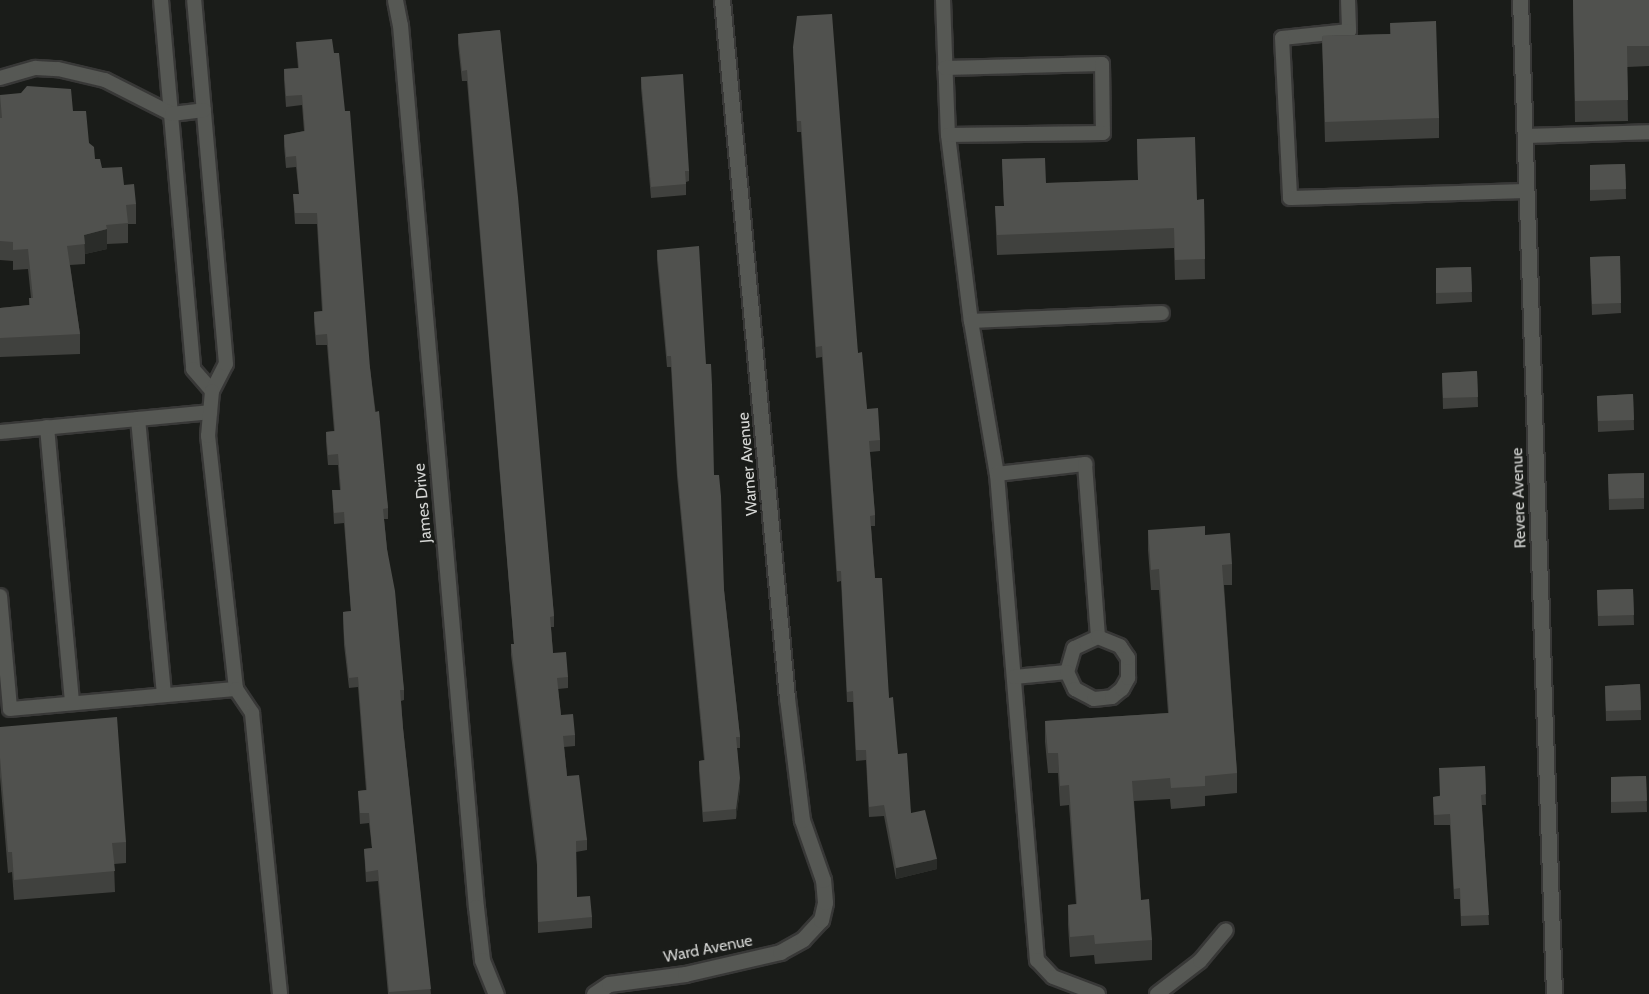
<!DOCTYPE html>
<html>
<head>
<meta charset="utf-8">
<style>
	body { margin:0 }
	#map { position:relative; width:1649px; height:994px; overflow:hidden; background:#1a1c19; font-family:Cabin,sans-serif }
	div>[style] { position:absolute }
	.roads { filter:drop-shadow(2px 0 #383837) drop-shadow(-2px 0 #383837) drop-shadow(0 2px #383837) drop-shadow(0 -2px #383837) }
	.lane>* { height:14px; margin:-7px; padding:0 7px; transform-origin:7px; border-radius:7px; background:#565854 }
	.street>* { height:15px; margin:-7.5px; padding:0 7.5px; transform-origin:7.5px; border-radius:7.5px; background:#565854 }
	.wall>* { inset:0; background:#40413e }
	.shaded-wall>* { inset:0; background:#2a2c29 }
	.building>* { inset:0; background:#50514e }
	span { translate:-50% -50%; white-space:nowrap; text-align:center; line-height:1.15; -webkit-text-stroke:4.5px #1a1c19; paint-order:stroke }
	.street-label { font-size:16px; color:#d5d6d4 }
</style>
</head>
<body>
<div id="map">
	<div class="roads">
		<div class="lane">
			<i style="left:161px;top:0;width:370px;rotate:85deg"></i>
			<i style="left:193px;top:369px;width:29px;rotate:49deg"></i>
			<i style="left:212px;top:391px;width:30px;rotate:-63deg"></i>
			<i style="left:226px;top:364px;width:365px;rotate:-95deg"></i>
			<i style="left:943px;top:0;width:135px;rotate:87.9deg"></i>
			<i style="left:948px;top:135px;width:187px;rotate:83deg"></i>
			<i style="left:971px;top:321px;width:155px;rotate:80.4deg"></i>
			<i style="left:997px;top:474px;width:488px;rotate:85.3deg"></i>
			<i style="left:1037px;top:960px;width:23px;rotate:47deg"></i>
			<i style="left:1053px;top:977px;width:48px;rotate:20.7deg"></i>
			<i style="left:1348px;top:0;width:31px;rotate:88deg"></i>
			<i style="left:1349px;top:31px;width:67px;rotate:174deg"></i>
			<i style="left:1282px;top:38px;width:160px;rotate:87.1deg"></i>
			<i style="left:1290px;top:198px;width:237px;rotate:-1.7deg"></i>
			<i style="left:945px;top:68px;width:157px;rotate:-1.5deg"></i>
			<i style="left:1102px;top:64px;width:69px;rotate:89.2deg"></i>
			<i style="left:1103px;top:133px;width:155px;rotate:179.3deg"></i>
			<i style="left:0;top:78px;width:37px;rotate:-16deg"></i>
			<i style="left:36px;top:68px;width:22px;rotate:3deg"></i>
			<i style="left:58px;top:69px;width:48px;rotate:13.2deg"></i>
			<i style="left:105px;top:80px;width:75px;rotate:26.9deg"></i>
			<i style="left:172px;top:114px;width:32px;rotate:-7deg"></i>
			<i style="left:1525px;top:136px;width:124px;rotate:-1.8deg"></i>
			<i style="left:971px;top:321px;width:191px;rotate:-2.4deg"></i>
			<i style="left:138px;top:419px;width:277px;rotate:84.6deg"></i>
			<i style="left:47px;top:427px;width:277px;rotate:84.8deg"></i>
			<i style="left:0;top:432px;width:211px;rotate:-5.4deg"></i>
			<i style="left:997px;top:474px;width:89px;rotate:-6.5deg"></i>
			<i style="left:1085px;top:464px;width:173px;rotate:85.7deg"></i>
			<i style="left:1098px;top:637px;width:26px;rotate:155deg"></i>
			<i style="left:1074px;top:648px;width:25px;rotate:106deg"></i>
			<i style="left:1067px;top:672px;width:53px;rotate:174.6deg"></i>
			<i style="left:0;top:596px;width:113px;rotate:84.9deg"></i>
			<i style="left:10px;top:709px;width:227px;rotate:-5.1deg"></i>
			<i style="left:236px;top:689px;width:255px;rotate:-96.3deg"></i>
			<i style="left:208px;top:436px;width:45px;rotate:-84.9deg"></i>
			<i style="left:1067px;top:672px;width:19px;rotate:65deg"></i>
			<i style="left:1075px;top:689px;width:21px;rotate:28deg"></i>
			<i style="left:1094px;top:699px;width:18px;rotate:-6deg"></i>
			<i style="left:1112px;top:697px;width:13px;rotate:-39deg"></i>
			<i style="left:1122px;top:689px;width:13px;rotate:-61deg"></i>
			<i style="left:1128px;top:678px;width:20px;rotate:-90deg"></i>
			<i style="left:1128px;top:658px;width:14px;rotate:-124deg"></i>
			<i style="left:1120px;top:646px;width:24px;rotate:-158deg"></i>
			<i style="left:236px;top:689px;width:29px;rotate:56deg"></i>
			<i style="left:252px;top:713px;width:282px;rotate:84.3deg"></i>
			<i style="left:1157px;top:994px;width:54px;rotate:-37.5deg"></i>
			<i style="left:1200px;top:961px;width:40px;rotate:-50deg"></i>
		</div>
		<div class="street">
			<i style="left:395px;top:0;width:25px;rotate:79deg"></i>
			<i style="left:400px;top:25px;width:885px;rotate:85.08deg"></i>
			<i style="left:476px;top:907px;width:53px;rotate:83.5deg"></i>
			<i style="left:482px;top:960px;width:37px;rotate:68deg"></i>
			<i style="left:1520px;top:0;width:995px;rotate:88.04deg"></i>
			<i style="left:594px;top:994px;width:18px;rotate:-34deg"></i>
			<i style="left:609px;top:984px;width:77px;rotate:-7.5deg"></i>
			<i style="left:685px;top:974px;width:98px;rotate:-13deg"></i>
			<i style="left:780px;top:952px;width:26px;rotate:-29deg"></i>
			<i style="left:803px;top:939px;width:26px;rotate:-47deg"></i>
			<i style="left:821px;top:920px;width:18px;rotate:-77deg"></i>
			<i style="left:825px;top:902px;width:22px;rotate:-95deg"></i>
			<i style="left:823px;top:880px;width:64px;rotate:-109.3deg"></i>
			<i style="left:802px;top:820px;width:123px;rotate:-97deg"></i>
			<i style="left:787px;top:698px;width:701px;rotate:-95.32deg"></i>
		</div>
	</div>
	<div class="wall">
		<i style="clip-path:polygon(1573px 0,1649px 0,1649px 66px,1627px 67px,1628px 121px,1575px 122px)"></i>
		<i style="clip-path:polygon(1390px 23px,1439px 118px,1439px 138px,1325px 142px,1322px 36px,1390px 34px)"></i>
		<i style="clip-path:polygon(500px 30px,554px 616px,554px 627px,551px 627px,553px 653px,568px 677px,568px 688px,558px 689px,561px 715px,575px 735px,575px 746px,564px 747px,567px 776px,587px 840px,587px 850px,576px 852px,577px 897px,592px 917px,592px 928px,538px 933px,537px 865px,511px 655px,511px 644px,514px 644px,467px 81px,462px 81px,458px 44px,458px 34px)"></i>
		<i style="clip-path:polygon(296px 42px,370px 368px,388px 508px,388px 519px,384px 519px,387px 549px,404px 690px,404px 700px,401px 701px,403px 728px,431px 994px,388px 994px,378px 881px,366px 882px,364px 849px,372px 848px,369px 823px,360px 824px,358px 791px,366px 790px,358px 687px,349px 688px,344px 645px,343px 612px,351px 611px,344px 523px,334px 524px,332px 490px,340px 490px,338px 465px,328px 465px,326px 442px,326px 432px,334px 431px,327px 345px,316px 345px,314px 322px,314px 312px,322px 311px,317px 224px,295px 224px,293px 194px,299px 194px,296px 167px,286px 168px,284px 146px,284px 135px,304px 131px,302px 105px,286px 107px,284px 80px,284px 69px,298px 68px)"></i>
		<i style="clip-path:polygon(793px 47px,858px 353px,867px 409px,880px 440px,880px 451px,870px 452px,875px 515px,875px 526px,871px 526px,875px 578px,889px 698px,898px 754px,911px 813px,937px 869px,896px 879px,884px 816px,869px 817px,866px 760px,856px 761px,853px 702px,847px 702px,841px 581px,837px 582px,822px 357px,816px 358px,801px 132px,797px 132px)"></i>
		<i style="clip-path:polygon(641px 77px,689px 171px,689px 181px,686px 182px,686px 195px,651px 198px,641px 88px)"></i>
		<i style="clip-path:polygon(0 95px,73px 111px,89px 143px,95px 159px,102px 168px,124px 185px,136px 204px,136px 224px,128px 224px,128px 243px,107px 244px,107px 249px,85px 254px,85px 264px,70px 265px,80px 334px,80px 354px,0 357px,0 308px,29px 305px,29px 298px,31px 298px,28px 269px,13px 270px,13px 261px,0 260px)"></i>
		<i style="clip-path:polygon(1137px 139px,1197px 200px,1204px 199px,1205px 279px,1175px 280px,1174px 248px,997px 255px,995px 206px,1004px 206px,1002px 159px,1046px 183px,1138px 180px)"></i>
		<i style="clip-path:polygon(1625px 164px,1626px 199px,1590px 201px,1590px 165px)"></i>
		<i style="clip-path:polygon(657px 250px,714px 475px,724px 590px,740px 737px,740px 748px,737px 748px,740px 789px,736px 819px,703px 822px,699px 771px,699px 761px,704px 760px,677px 476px,671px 367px,667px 367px,657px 260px)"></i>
		<i style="clip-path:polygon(1620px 256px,1621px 313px,1592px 315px,1590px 257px)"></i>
		<i style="clip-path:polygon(1471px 267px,1472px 302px,1436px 304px,1436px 268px)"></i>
		<i style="clip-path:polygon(1477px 371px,1478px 407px,1443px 409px,1442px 373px)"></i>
		<i style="clip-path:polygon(1633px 394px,1634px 430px,1598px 432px,1597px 396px)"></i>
		<i style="clip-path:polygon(1644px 473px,1644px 509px,1609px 510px,1608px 474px)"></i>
		<i style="clip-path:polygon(1148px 530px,1205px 535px,1232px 564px,1232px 585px,1224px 585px,1237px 773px,1237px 793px,1205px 796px,1205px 806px,1171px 809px,1170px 799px,1134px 801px,1141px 900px,1152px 940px,1152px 960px,1095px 964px,1094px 955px,1070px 957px,1068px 925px,1068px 905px,1076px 904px,1069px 805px,1060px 806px,1058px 773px,1048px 773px,1045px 742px,1045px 721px,1168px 713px,1159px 590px,1151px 590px,1148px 550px)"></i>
		<i style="clip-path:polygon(1633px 589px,1634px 625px,1598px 626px,1597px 590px)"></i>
		<i style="clip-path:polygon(1640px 684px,1641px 720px,1606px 721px,1605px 686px)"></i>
		<i style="clip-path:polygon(0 727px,126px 842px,126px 863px,114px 864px,115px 892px,14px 900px,12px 872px,8px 873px,0 777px)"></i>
		<i style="clip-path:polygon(1485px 766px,1486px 805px,1482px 805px,1489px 925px,1461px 926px,1460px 899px,1454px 899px,1450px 825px,1434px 825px,1433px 797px,1439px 796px)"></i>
		<i style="clip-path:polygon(1646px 776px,1647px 812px,1611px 813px,1611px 777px)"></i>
	</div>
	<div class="shaded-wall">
		<i style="clip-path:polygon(107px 229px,107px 249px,85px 254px,84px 235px)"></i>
		<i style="clip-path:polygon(740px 778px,740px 789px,736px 819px,736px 809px)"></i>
		<i style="clip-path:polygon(937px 859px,937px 869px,896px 879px,896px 868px)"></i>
	</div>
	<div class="building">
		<i style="clip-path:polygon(1573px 0,1649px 0,1649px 46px,1627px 46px,1628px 100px,1575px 101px)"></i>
		<i style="clip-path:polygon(832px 14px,858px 353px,862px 352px,867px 409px,878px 408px,880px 440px,869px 441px,875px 515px,870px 516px,875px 578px,882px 578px,889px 698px,893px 697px,898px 754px,907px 753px,911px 813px,925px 810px,937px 859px,896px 868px,884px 805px,869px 807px,866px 750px,856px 750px,853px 691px,847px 692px,841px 571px,837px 571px,822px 346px,816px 347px,801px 121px,797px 121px,793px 47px,797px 16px)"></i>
		<i style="clip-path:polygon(1436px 21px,1439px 118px,1325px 122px,1322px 36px,1391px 34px,1390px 23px)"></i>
		<i style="clip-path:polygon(500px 30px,518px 197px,554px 616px,550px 617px,553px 653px,566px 652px,568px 677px,557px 678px,561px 715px,573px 714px,575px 735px,563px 736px,567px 776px,579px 775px,587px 840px,576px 841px,577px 897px,590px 896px,592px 917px,538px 922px,537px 854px,511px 644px,514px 644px,467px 70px,462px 71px,458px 34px)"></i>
		<i style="clip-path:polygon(332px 39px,334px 53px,339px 53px,345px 111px,350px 111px,370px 368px,375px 412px,379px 411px,388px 508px,383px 509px,387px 549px,395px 591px,404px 690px,400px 690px,403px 728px,431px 989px,389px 992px,378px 870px,366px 872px,364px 849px,372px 848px,369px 813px,360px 813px,358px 791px,367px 790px,358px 677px,349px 678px,344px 635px,343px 612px,351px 611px,344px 512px,334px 513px,332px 490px,341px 490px,338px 454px,328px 455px,326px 432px,335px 431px,327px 334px,316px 335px,314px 312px,323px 311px,317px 213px,295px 213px,293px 194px,299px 194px,296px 156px,286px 157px,284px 135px,305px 131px,302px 95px,286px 96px,284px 69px,299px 68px,296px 42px)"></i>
		<i style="clip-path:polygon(683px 74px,689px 171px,685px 171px,686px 184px,651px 187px,641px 77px)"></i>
		<i style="clip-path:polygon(27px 86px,71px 89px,73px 111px,86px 111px,89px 143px,94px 147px,95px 159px,100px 159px,102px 168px,122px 167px,124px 185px,134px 184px,136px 204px,126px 205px,128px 223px,106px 225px,107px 229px,84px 235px,85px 244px,67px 246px,80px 334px,0 338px,0 308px,30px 305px,29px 298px,33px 298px,28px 249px,13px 250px,13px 242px,0 241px,0 118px,2px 118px,0 95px,21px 93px)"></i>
		<i style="clip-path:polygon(1195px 137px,1197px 200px,1204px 199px,1205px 259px,1175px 260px,1174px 228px,997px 235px,995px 206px,1004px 206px,1002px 159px,1045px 158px,1046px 183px,1138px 180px,1137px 139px)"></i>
		<i style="clip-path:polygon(1625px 164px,1626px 189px,1590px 190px,1590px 165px)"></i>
		<i style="clip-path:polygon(699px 246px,706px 364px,711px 364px,712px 385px,714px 475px,719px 475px,721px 496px,724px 590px,740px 737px,736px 737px,740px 778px,736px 809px,703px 812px,699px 761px,705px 760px,677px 466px,671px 356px,667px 356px,657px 250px)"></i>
		<i style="clip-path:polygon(1620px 256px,1621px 303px,1592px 304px,1590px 257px)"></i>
		<i style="clip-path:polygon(1471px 267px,1472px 292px,1436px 293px,1436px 268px)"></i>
		<i style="clip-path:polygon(1477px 371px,1478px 397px,1443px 398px,1442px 373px)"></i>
		<i style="clip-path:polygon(1633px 394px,1634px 420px,1598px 421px,1597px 396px)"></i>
		<i style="clip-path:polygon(1644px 473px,1644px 498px,1609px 499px,1608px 474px)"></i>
		<i style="clip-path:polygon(1205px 526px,1205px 535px,1230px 533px,1232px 564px,1222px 565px,1237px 773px,1205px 776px,1205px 786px,1171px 788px,1170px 778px,1132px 781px,1141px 900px,1149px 899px,1152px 940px,1095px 944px,1094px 935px,1070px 937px,1068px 905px,1077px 904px,1069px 785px,1060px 786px,1058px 753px,1048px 753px,1045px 721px,1169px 713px,1159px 569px,1151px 570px,1148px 530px)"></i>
		<i style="clip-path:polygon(1633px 589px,1634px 615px,1598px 616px,1597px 590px)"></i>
		<i style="clip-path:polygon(1640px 684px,1641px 710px,1606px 711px,1605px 686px)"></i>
		<i style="clip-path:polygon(117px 717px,126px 842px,112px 843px,115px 871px,14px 880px,12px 852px,8px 852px,0 757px,0 727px)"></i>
		<i style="clip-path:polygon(1485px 766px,1486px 794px,1481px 795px,1489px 915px,1461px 916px,1460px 888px,1454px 889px,1450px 814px,1434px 815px,1433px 797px,1440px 796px,1439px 768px)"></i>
		<i style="clip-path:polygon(1646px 776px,1647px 801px,1611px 802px,1611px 777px)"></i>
	</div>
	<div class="street-label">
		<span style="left:748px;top:464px;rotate:-95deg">Warner Avenue</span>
		<span style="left:1519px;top:498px;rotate:-92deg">Revere Avenue</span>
		<span style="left:423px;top:503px;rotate:-95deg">James Drive</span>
		<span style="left:708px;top:949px;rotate:-11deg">Ward Avenue</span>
	</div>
</div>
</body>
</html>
